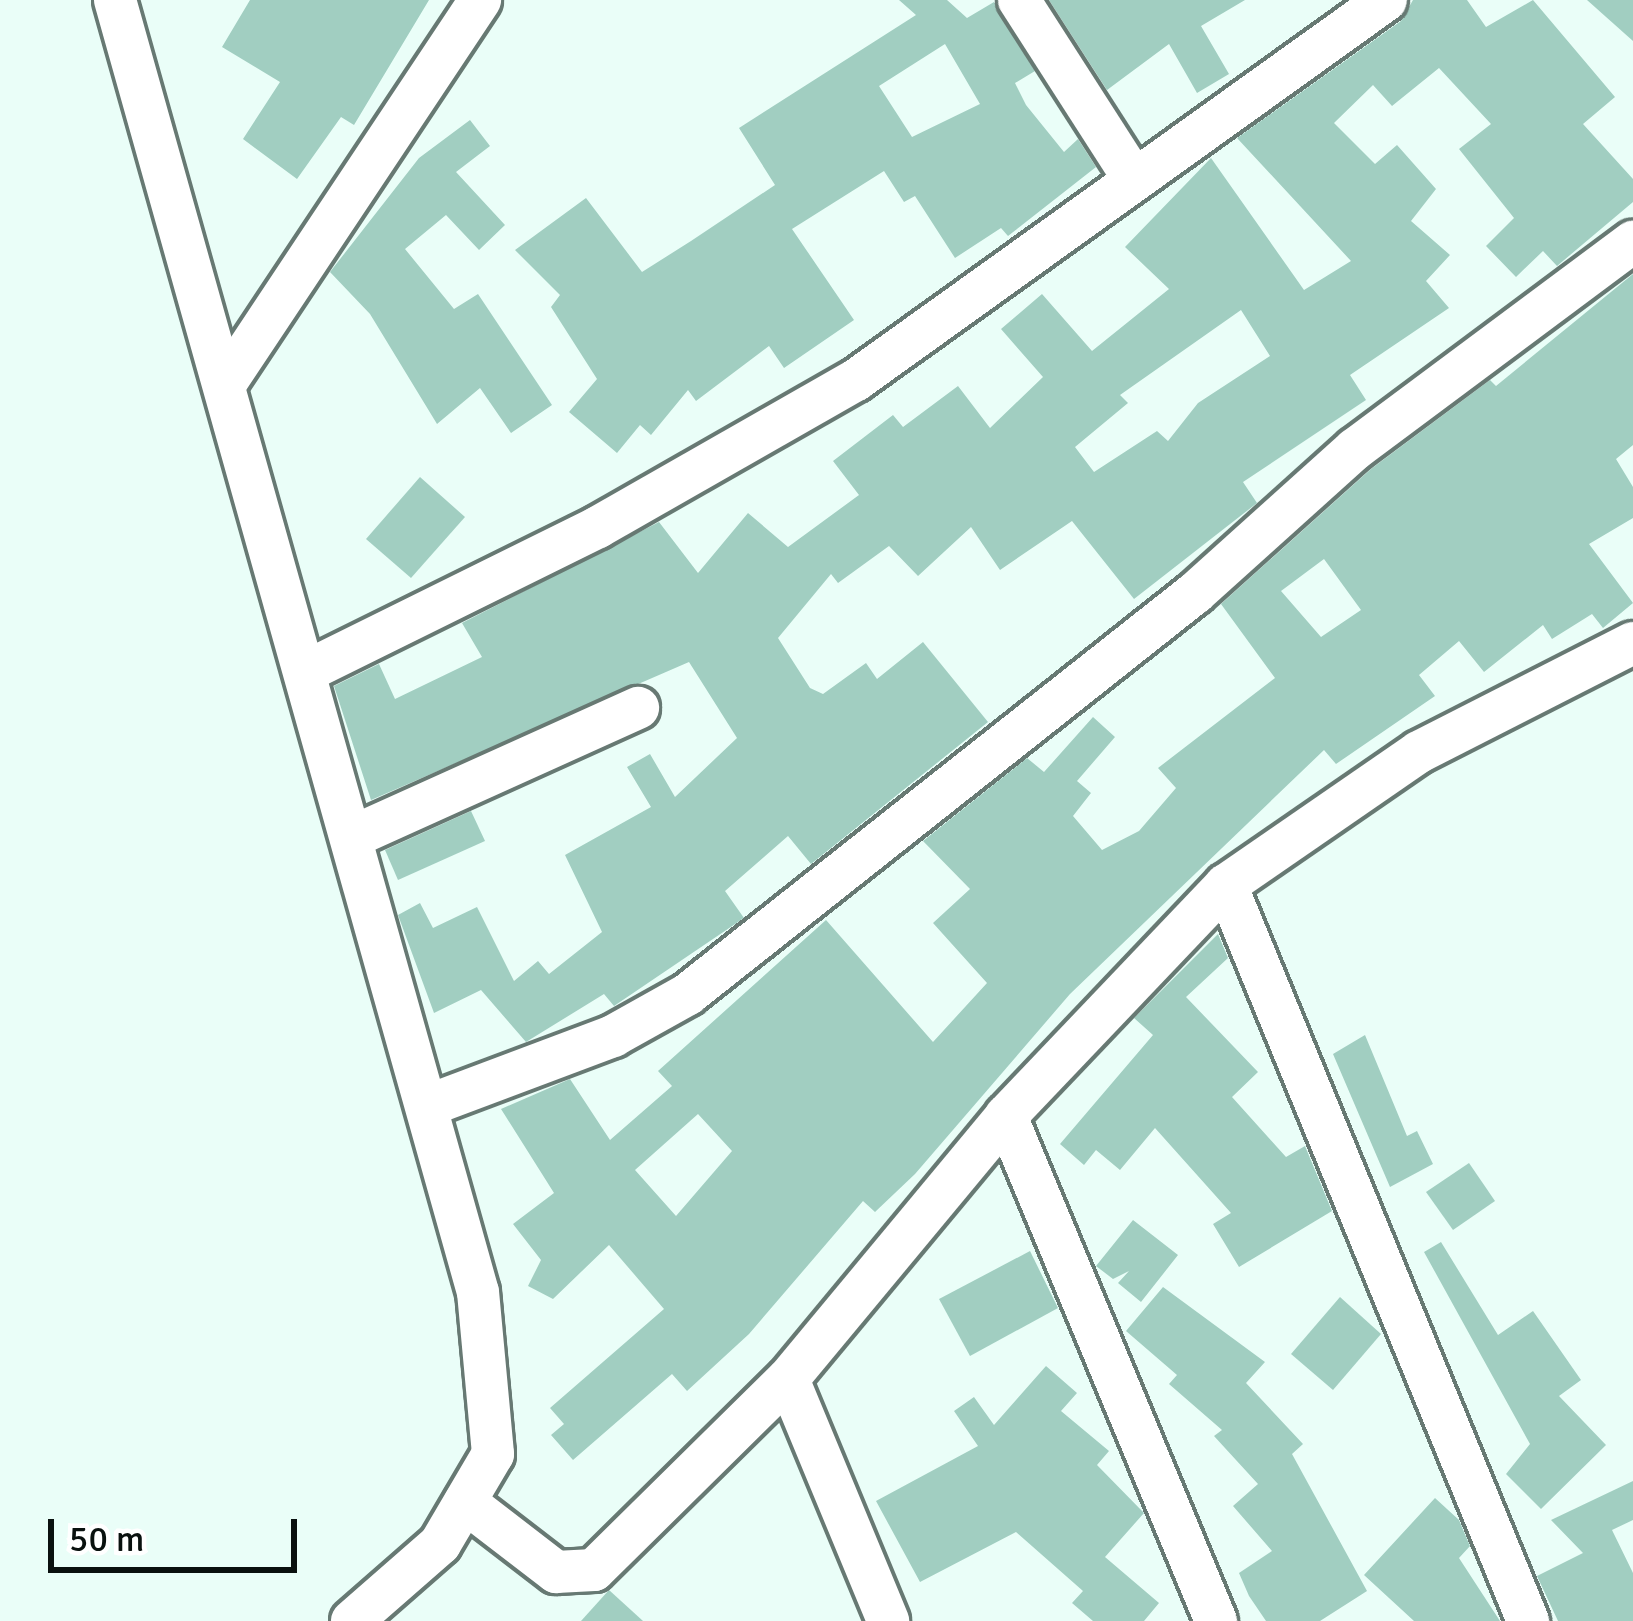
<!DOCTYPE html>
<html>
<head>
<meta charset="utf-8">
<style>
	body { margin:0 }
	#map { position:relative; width:1633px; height:1621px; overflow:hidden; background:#eafef8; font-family:Signika,sans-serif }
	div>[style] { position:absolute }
	.building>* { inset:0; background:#a1cec1 }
	.roads { filter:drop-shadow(3px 0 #677973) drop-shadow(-3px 0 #677973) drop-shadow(0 3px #677973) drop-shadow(0 -3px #677973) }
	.minor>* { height:42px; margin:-21px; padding:0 21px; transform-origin:21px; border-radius:21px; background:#fff }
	span { translate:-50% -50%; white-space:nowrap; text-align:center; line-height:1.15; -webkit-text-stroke:10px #fff; paint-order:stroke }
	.scale { position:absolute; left:48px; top:1519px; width:249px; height:54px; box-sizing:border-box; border:6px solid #0a110f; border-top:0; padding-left:15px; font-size:36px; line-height:42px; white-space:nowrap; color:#0a110f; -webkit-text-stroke:9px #fff; paint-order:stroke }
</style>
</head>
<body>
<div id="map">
	<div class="building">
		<i style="clip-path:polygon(250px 0,429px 0,354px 125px,341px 117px,297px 179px,243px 139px,280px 82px,222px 47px)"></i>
		<i style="clip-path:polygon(evenodd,899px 0,947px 0,967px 18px,994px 2px,1035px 71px,1015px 83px,1026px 105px,1064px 152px,1078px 139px,1096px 167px,1008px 236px,1001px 228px,955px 258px,915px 196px,904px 202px,884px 171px,792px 229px,854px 320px,784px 368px,769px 346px,696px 401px,688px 390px,651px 435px,640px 425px,617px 453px,569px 412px,597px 379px,551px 307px,560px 295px,515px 250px,586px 198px,642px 272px,691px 241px,775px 185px,739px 128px,916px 15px,899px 0,945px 44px,980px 104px,912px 137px,879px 86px,945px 44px)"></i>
		<i style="clip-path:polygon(1049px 0,1245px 0,1201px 26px,1229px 74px,1197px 93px,1169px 44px,1107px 90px)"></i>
		<i style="clip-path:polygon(evenodd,1413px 0,1467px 0,1486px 27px,1533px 0,1615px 97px,1583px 124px,1633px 179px,1633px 202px,1557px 266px,1543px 251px,1516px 277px,1486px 246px,1514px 218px,1459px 149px,1491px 124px,1439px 68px,1392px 106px,1373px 85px,1334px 123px,1375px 164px,1397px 145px,1436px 189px,1411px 221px,1450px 255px,1426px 281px,1449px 308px,1350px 375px,1366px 400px,1243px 482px,1257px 503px,1134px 599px,1072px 521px,1000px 570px,971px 527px,918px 576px,889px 546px,838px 583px,831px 574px,778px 638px,810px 688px,823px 694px,866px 663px,877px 679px,923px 642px,988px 722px,811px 864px,788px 836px,725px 891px,744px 918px,614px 1006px,604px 994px,526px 1042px,481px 990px,434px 1013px,398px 915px,420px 903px,433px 928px,477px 907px,514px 981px,538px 961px,549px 974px,602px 932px,565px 855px,651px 807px,627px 767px,650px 754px,675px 797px,737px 738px,689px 662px,371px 800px,334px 686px,379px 664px,395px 699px,482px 657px,462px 623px,659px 522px,698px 573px,748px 513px,788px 547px,859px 495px,833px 461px,893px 415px,903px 427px,958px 386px,990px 428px,1043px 377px,1001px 329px,1042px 294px,1092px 351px,1169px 289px,1125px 247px,1211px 158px,1304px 290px,1351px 261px,1237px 138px,1401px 21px,1413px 0,1241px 310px,1270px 356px,1198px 403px,1168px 441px,1157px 431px,1094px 472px,1075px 447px,1128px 403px,1120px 395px,1241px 310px)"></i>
		<i style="clip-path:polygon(1587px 0,1633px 0,1633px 41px)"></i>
		<i style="clip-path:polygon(470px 120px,490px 146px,456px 172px,505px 225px,479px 250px,446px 215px,405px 249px,454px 309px,478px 294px,552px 405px,511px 433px,480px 388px,437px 424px,370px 314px,330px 272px,419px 158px)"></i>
		<i style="clip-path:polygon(evenodd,1633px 274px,1633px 445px,1616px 459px,1633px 487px,1633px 518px,1589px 544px,1633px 603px,1603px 628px,1592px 614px,1552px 639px,1543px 625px,1484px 672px,1459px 641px,1419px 675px,1435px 696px,1336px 764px,1324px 750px,1070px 994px,915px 1174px,875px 1212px,863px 1201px,749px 1334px,687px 1391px,672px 1374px,573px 1460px,551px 1435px,564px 1424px,550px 1408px,664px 1309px,609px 1245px,553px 1299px,528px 1286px,541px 1260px,513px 1224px,554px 1193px,501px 1109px,570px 1079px,610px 1140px,672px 1086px,658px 1071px,826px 920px,933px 1042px,987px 983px,933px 923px,970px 889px,923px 841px,1027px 758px,1044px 772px,1093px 717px,1115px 737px,1077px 781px,1091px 793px,1073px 816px,1102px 850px,1139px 831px,1176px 788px,1158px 768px,1275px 678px,1221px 604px,1371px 469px,1490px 380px,1496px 386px,1633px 274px,1324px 559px,1361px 610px,1321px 637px,1281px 591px,1324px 559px,1633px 274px,698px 1114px,732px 1151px,676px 1216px,635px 1170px,698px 1114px)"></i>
		<i style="clip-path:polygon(420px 477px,465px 517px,411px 578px,366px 539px)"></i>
		<i style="clip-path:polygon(471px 811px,485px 841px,398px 880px,385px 850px)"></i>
		<i style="clip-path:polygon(1218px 934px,1228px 958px,1186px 997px,1258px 1072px,1232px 1097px,1286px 1157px,1305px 1146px,1332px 1211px,1239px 1267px,1213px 1224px,1231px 1213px,1155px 1128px,1120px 1170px,1096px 1150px,1084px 1165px,1060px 1144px,1153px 1035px,1134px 1018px)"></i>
		<i style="clip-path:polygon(1365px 1035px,1407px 1136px,1417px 1131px,1433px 1164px,1390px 1187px,1333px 1054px)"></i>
		<i style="clip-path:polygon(1469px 1163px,1495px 1201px,1453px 1230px,1426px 1192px)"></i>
		<i style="clip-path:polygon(1133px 1220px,1178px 1255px,1141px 1302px,1118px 1283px,1129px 1271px,1113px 1279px,1096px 1266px)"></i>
		<i style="clip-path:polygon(1441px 1242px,1498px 1335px,1533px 1311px,1581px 1380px,1559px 1396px,1606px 1445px,1541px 1509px,1506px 1474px,1530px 1444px,1424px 1252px)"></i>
		<i style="clip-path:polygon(1030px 1251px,1058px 1308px,970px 1356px,939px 1299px)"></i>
		<i style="clip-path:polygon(1163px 1287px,1265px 1362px,1246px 1383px,1303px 1444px,1292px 1454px,1367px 1591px,1320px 1621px,1266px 1621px,1249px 1596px,1239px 1573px,1272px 1551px,1233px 1506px,1258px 1484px,1214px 1436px,1222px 1430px,1169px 1384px,1177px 1375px,1126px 1331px)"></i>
		<i style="clip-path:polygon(1340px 1297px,1381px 1334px,1333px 1390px,1291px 1354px)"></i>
		<i style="clip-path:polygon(1046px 1366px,1077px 1393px,1061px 1411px,1109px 1451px,1097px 1465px,1144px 1513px,1105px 1557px,1159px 1603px,1144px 1621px,1093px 1621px,1072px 1603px,1083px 1591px,1016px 1532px,920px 1582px,876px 1501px,978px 1446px,954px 1411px,974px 1397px,994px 1425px)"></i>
		<i style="clip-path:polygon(1633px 1481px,1633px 1520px,1612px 1530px,1633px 1573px,1633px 1621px,1558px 1621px,1537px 1576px,1583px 1553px,1551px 1520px)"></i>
		<i style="clip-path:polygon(1435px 1498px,1459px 1520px,1470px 1546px,1459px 1558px,1500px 1621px,1414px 1621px,1364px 1575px)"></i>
		<i style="clip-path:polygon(609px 1590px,643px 1621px,581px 1621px)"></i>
	</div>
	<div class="roads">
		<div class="minor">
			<i style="left:115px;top:0;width:1342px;rotate:74.31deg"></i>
			<i style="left:478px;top:1292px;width:163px;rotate:84.7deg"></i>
			<i style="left:493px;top:1454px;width:104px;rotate:120.5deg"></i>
			<i style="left:440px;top:1544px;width:117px;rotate:138.8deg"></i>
			<i style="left:1019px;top:0;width:209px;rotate:57.3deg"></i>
			<i style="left:225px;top:384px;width:461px;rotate:-56.4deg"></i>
			<i style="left:307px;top:671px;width:325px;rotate:-26.3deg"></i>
			<i style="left:598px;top:527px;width:297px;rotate:-29.7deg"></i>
			<i style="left:856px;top:380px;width:652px;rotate:-35.64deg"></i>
			<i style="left:352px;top:837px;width:314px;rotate:-24.3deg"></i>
			<i style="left:1226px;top:885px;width:796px;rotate:67.69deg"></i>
			<i style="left:427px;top:1106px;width:199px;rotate:-20.6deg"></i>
			<i style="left:613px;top:1036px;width:86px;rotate:-29.2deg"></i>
			<i style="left:688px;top:994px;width:646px;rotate:-38.34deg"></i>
			<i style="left:1195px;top:593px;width:215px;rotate:-42deg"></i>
			<i style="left:1355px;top:449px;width:347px;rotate:-36.7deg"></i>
			<i style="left:1006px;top:1116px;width:547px;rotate:67.42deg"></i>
			<i style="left:788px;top:1379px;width:262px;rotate:67.5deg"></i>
			<i style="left:465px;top:1502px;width:115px;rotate:37.6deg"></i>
			<i style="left:556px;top:1572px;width:38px;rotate:-3deg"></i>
			<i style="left:594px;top:1570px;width:272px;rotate:-44.6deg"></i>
			<i style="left:788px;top:1379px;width:342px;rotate:-50.3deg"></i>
			<i style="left:1006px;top:1116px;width:319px;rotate:-46.4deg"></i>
			<i style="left:1226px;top:885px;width:234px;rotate:-34.6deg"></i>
			<i style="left:1419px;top:752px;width:240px;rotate:-27deg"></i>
		</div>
	</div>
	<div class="scale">50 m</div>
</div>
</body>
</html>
